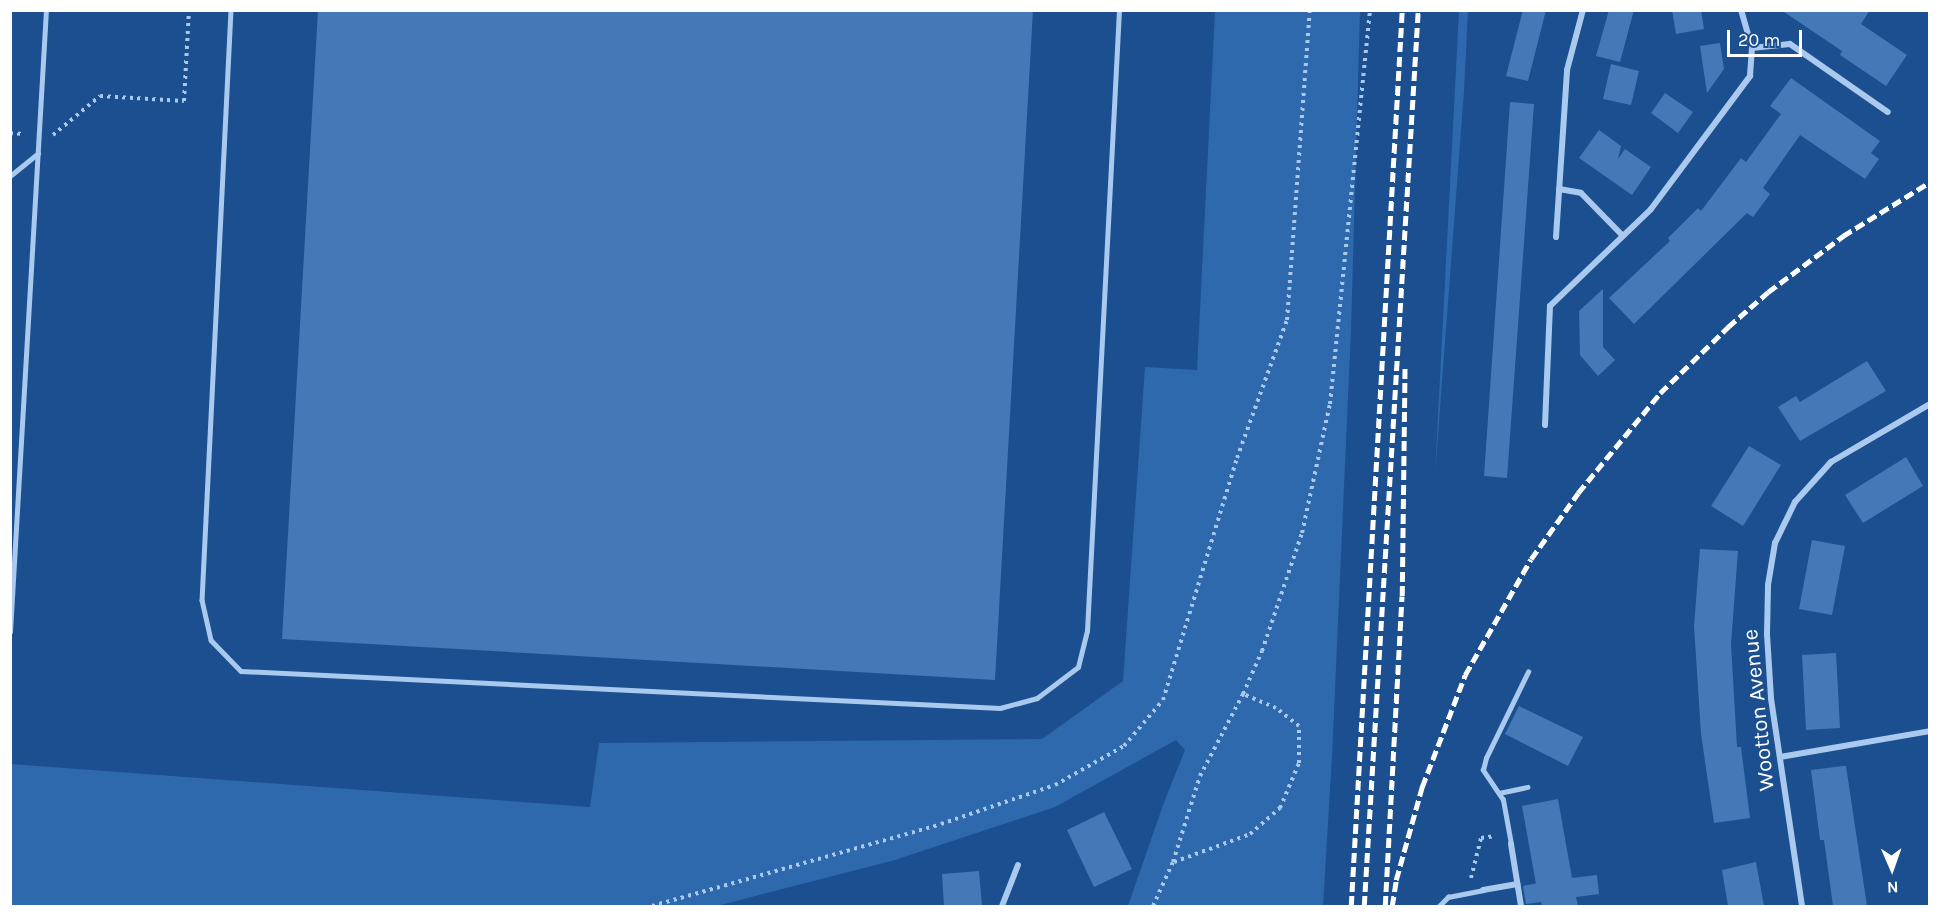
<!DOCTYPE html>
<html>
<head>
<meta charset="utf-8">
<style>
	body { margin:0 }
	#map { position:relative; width:1940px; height:917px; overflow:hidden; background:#1b4f8f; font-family:Karla,sans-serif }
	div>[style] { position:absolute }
	.green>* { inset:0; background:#2e69ad }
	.building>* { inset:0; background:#4478b7 }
	.path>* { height:4px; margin-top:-2px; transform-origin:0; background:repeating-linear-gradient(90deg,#a9c9ee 0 3px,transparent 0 7.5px) }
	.service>* { height:4.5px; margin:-2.25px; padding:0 2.25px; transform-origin:2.25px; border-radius:2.25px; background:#a9c9ee }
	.minor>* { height:6px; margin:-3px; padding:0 3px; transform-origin:3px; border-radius:3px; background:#a9c9ee }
	.rail>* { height:4.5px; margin-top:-2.25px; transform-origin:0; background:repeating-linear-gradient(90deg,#fff 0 10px,transparent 0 14.5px) }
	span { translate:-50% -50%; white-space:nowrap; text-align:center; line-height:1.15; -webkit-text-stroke:4.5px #1b4f8f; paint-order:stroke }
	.street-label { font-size:22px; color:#fff }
	.frame { position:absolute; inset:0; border:12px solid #fff; pointer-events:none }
	.north { position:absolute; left:1862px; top:839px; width:60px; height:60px; -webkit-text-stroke:4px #1b4f8f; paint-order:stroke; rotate:178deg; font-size:16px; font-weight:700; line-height:24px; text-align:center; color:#fff }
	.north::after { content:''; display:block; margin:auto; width:21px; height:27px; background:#fff; clip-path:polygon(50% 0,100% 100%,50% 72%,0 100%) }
	.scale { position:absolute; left:1727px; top:30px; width:75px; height:27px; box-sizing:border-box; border:3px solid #fff; border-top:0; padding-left:8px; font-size:18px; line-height:21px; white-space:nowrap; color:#fff; -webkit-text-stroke:4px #1b4f8f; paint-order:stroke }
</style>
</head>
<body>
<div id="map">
	<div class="green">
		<i style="clip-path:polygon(1215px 11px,1360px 11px,1351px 330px,1332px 757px,1323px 906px,1128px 906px,1163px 805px,1185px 750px,1176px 740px,1055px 807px,895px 860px,717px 906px,11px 906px,11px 764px,590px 807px,599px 743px,1042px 739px,1123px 681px,1145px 367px,1197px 370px)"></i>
		<i style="clip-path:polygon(1459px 11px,1468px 11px,1464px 91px,1435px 474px)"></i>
	</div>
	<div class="building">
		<i style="clip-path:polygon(318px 10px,1033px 10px,995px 680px,282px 639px)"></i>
		<i style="clip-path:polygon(1523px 10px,1546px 10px,1528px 81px,1506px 76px)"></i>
		<i style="clip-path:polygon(1609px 10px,1634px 10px,1620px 62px,1596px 56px)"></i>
		<i style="clip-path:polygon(1672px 10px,1701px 10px,1704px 29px,1676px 34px)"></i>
		<i style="clip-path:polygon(1781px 10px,1870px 10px,1861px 24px,1907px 55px,1886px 86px,1840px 55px,1842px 51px)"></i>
		<i style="clip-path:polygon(1720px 43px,1724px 69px,1707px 93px,1700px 46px)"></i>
		<i style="clip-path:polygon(1611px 64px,1639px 71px,1631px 105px,1603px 99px)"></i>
		<i style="clip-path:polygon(1791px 78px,1880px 141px,1871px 153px,1879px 159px,1865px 179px,1800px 135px,1763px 188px,1770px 194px,1753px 217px,1747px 213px,1634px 324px,1609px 298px,1670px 241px,1668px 238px,1698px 208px,1701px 211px,1741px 158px,1746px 162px,1781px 114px,1770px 106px)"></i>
		<i style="clip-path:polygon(1665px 93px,1693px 112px,1678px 133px,1651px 113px)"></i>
		<i style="clip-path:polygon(1510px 102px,1534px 104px,1507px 478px,1484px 476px)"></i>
		<i style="clip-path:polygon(1599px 130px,1621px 146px,1618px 159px,1625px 149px,1651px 167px,1632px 195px,1579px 158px)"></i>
		<i style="clip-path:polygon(1603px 289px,1603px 347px,1615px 360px,1598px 376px,1580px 355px,1579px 311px)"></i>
		<i style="clip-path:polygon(1867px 361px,1886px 391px,1800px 441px,1778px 407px,1796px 396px,1800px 402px)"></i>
		<i style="clip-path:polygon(1749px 446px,1781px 465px,1743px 526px,1711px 506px)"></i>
		<i style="clip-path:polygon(1906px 457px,1923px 486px,1863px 523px,1845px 495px)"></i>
		<i style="clip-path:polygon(1812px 540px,1845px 546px,1832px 615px,1799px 609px)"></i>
		<i style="clip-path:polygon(1700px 549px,1738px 551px,1731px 644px,1737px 747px,1741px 747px,1750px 818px,1714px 823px,1701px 734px,1694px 626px)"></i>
		<i style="clip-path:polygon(1836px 653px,1840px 728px,1806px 730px,1802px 655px)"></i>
		<i style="clip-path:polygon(1519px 706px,1583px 737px,1568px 766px,1505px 734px)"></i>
		<i style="clip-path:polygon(1843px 766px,1846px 766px,1867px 906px,1833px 906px,1824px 840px,1820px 840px,1811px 770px)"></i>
		<i style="clip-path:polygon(1558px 799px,1572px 878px,1597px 875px,1599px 894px,1576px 897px,1578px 906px,1542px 906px,1541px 902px,1526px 904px,1523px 886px,1538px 883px,1536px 884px,1522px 806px)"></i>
		<i style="clip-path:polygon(1104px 812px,1132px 869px,1094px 887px,1067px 830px)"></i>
		<i style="clip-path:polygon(1756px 862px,1764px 906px,1728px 906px,1722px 870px)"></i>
		<i style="clip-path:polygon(979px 871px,982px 906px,944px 906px,942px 874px)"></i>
	</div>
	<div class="path">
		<i style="left:10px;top:133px;width:14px;rotate:4deg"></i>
		<i style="left:53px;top:135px;width:61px;rotate:-39.7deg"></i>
		<i style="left:100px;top:96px;width:84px;rotate:3.4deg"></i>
		<i style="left:184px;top:101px;width:91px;rotate:-86.9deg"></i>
		<i style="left:1174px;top:862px;width:81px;rotate:-20.2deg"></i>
		<i style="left:1250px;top:834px;width:40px;rotate:-41deg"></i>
		<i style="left:1280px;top:808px;width:49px;rotate:-67.1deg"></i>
		<i style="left:1299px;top:763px;width:37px;rotate:-90deg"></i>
		<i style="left:1299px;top:726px;width:29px;rotate:-142deg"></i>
		<i style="left:1276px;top:708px;width:36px;rotate:-157deg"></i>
		<i style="left:1471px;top:878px;width:41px;rotate:-76deg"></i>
		<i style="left:1481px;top:838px;width:15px;rotate:-8deg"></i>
		<i style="left:652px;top:906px;width:300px;rotate:-15.8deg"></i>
		<i style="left:941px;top:824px;width:120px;rotate:-18.9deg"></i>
		<i style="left:1055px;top:785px;width:79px;rotate:-29.5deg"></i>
		<i style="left:1124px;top:746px;width:60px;rotate:-49.7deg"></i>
		<i style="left:1163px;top:700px;width:253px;rotate:-73deg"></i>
		<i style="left:1237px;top:458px;width:147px;rotate:-70.1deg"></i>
		<i style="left:1287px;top:320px;width:311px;rotate:-85.8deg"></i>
		<i style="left:1153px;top:906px;width:48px;rotate:-65.6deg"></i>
		<i style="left:1173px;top:862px;width:90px;rotate:-72.6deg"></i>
		<i style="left:1200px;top:776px;width:93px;rotate:-62.3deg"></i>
		<i style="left:1243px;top:694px;width:47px;rotate:-66.2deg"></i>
		<i style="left:1262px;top:651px;width:125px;rotate:-71.3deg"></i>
		<i style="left:1302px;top:533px;width:132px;rotate:-77.8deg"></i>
		<i style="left:1330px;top:404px;width:396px;rotate:-84.2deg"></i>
	</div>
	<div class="service">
		<i style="left:231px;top:10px;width:591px;rotate:92.81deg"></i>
		<i style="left:202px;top:600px;width:41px;rotate:77.3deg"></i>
		<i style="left:211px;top:640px;width:43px;rotate:45.9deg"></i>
		<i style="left:241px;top:671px;width:760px;rotate:2.79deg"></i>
		<i style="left:1000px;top:708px;width:38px;rotate:-15deg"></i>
		<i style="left:1037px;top:698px;width:51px;rotate:-37.1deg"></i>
		<i style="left:1078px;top:667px;width:37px;rotate:-76deg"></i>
		<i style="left:1087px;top:631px;width:622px;rotate:-87.05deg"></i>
		<i style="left:10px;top:176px;width:36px;rotate:-39deg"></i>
		<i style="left:10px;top:632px;width:623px;rotate:-86.69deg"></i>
		<i style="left:1499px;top:793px;width:29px;rotate:-12deg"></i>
		<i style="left:1511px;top:844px;width:45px;rotate:-100.3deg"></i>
		<i style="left:1503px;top:800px;width:36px;rotate:-124deg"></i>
		<i style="left:1483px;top:770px;width:12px;rotate:-76deg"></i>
		<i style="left:1486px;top:758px;width:96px;rotate:-64deg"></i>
		<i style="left:1439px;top:906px;width:13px;rotate:-45deg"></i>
		<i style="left:1448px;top:897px;width:36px;rotate:-11deg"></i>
	</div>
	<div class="minor">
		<i style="left:1752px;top:48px;width:38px;rotate:-6deg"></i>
		<i style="left:1790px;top:44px;width:119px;rotate:34.8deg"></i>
		<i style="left:1559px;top:189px;width:22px;rotate:10deg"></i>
		<i style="left:1581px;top:193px;width:59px;rotate:45.7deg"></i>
		<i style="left:1556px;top:237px;width:167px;rotate:-86.2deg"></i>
		<i style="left:1567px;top:70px;width:62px;rotate:-75.1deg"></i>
		<i style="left:1545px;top:425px;width:119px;rotate:-87.6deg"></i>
		<i style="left:1550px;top:306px;width:140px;rotate:-43.8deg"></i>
		<i style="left:1651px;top:209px;width:166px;rotate:-53.3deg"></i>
		<i style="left:1750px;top:76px;width:28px;rotate:-86deg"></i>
		<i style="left:1752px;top:48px;width:40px;rotate:-106deg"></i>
		<i style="left:1780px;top:757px;width:152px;rotate:-9.8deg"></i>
		<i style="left:1511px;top:844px;width:63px;rotate:80.8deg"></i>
		<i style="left:1483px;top:890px;width:35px;rotate:-10deg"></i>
		<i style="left:1002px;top:906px;width:44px;rotate:-68.7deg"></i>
		<i style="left:1802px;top:906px;width:210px;rotate:-98.5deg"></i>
		<i style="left:1771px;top:698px;width:64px;rotate:-93.6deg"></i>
		<i style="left:1767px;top:634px;width:49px;rotate:-88.8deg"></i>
		<i style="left:1768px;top:585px;width:43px;rotate:-80.5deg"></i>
		<i style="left:1775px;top:543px;width:46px;rotate:-64deg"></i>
		<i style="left:1795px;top:502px;width:54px;rotate:-48deg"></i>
		<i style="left:1831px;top:462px;width:115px;rotate:-30.4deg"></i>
	</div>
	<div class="rail">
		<i style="left:1351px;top:906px;width:897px;rotate:-86.74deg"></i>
		<i style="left:1364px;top:906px;width:898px;rotate:-86.55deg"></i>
		<i style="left:1385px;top:906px;width:310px;rotate:-86.9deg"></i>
		<i style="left:1402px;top:596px;width:232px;rotate:-89.3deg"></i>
		<i style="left:1392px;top:906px;width:26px;rotate:-81deg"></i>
		<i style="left:1396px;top:880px;width:97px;rotate:-74.4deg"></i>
		<i style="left:1422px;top:787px;width:120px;rotate:-69deg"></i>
		<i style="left:1465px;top:675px;width:133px;rotate:-60.4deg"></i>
		<i style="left:1531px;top:559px;width:81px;rotate:-54.5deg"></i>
		<i style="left:1578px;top:493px;width:129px;rotate:-50.6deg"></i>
		<i style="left:1660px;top:393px;width:95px;rotate:-44.1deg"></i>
		<i style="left:1728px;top:327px;width:53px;rotate:-41.2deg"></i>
		<i style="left:1768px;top:292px;width:94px;rotate:-36.7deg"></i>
		<i style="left:1843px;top:236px;width:102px;rotate:-31.8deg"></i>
	</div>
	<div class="street-label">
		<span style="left:1759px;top:710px;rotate:-96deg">Wootton Avenue</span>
	</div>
	<div class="frame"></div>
	<div class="north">N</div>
	<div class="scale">20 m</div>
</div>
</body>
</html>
